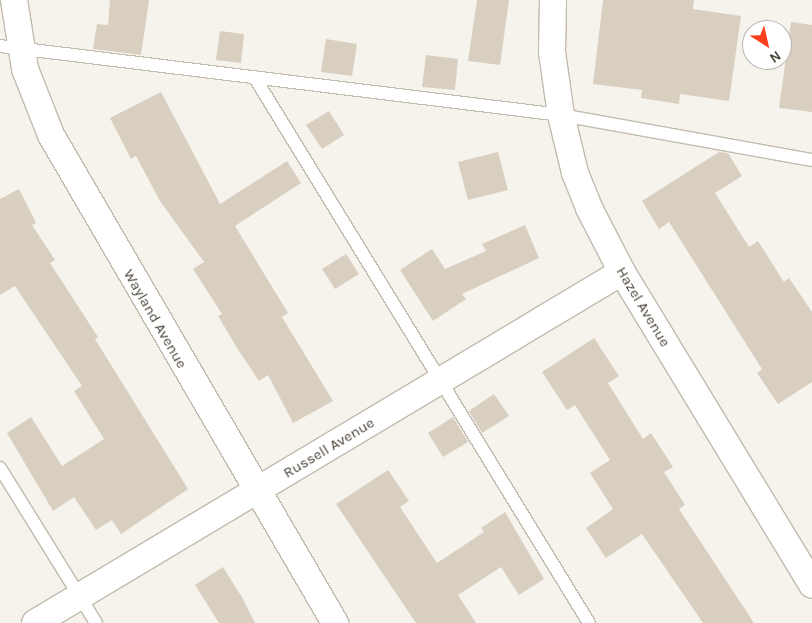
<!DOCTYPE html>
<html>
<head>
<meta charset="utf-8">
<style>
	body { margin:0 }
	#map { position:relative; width:812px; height:623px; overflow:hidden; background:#f6f3ec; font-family:Karla,sans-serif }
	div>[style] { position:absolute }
	.building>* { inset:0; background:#d8cfc1 }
	.roads { filter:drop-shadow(1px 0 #c2bbae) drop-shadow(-1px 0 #c2bbae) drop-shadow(0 1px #c2bbae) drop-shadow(0 -1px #c2bbae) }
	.service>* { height:12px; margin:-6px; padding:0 6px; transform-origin:6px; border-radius:6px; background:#fff }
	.minor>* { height:26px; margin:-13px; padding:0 13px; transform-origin:13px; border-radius:13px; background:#fff }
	span { translate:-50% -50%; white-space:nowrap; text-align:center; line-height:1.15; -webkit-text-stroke:4.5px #fff; paint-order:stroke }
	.street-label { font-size:15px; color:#4b4439 }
	.north { position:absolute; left:742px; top:20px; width:50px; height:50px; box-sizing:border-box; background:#fff; border:1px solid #b7b4b0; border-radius:50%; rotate:145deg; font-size:14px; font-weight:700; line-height:20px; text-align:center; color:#4b4439 }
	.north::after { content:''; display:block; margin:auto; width:18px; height:22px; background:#fc3f1d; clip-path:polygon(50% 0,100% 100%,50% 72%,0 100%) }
</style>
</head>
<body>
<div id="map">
	<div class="building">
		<i style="clip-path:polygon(110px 0,149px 0,141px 55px,93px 49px,97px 24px,108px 25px)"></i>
		<i style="clip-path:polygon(477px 0,509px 0,500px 65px,468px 61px)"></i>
		<i style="clip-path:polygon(603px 0,694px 0,693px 9px,741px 16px,729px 101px,680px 94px,679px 104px,641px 98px,642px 90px,593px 84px)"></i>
		<i style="clip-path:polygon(791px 22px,812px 25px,812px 112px,779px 108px)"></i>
		<i style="clip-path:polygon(220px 31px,244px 34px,241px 63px,216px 60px)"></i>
		<i style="clip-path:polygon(326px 39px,357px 44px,352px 76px,321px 72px)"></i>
		<i style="clip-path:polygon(426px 55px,458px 59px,455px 90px,422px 87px)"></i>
		<i style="clip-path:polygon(161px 92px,220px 204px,287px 161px,301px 183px,235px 226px,288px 313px,282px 317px,333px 401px,293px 423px,268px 375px,259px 381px,239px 351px,218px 316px,222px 314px,193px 269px,204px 262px,160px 201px,136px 156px,131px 159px,110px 118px)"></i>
		<i style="clip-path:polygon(329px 111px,344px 135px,322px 149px,306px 125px)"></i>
		<i style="clip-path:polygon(498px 152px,508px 190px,468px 200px,458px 162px)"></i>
		<i style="clip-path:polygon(719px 152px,728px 153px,742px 176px,715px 193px,749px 247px,758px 241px,784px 282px,789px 278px,812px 312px,812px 382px,778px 404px,757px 373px,762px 369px,669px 222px,659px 229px,642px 201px)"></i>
		<i style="clip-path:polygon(19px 189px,36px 223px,32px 225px,55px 260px,50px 263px,98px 337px,95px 339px,188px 489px,121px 534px,112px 520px,96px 530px,74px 497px,53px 511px,7px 433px,31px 417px,62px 466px,104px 439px,74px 391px,82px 386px,15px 286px,0 295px,0 199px)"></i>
		<i style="clip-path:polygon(525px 225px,539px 258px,462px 294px,466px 299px,433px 321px,400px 270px,432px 249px,445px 269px,486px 251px,482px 244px)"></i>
		<i style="clip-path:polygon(346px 254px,359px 274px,335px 289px,322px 269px)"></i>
		<i style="clip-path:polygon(594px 338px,619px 376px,608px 383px,643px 439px,651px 433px,673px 467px,664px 472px,685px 505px,679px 509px,754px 623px,703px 623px,642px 534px,606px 558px,586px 528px,613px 509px,590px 473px,610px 460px,575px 405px,567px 410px,542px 372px)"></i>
		<i style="clip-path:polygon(494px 394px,509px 416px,482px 433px,469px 411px)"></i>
		<i style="clip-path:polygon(453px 417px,468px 442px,443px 457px,428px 433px)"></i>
		<i style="clip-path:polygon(388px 470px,409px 501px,400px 507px,437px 563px,484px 532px,481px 528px,505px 512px,544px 579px,519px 595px,501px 567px,458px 595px,476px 623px,416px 623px,336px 504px)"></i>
		<i style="clip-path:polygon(223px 567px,243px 599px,255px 623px,219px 623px,195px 585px)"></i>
	</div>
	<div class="roads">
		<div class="service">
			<i style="left:0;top:46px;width:565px;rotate:7.01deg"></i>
			<i style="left:561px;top:115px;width:255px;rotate:10.2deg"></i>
			<i style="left:255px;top:78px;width:639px;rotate:58.5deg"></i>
			<i style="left:0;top:468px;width:182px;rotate:58.2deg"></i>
		</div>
		<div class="minor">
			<i style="left:14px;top:0;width:70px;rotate:80.9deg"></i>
			<i style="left:25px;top:69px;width:71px;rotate:68.5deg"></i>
			<i style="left:51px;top:135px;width:565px;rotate:59.8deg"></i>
			<i style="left:553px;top:0;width:52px;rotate:91.1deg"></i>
			<i style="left:552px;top:52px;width:64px;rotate:81.9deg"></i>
			<i style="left:561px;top:115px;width:60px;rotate:76.4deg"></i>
			<i style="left:575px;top:173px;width:38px;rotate:68deg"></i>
			<i style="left:589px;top:208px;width:72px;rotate:62.7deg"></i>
			<i style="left:622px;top:272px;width:366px;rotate:58.7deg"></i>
			<i style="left:35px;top:623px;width:684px;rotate:-30.88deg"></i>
		</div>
	</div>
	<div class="street-label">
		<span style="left:643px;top:307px;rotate:59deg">Hazel Avenue</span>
		<span style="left:155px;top:319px;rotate:60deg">Wayland Avenue</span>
		<span style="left:329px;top:448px;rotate:-31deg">Russell Avenue</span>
	</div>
	<div class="north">N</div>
</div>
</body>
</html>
